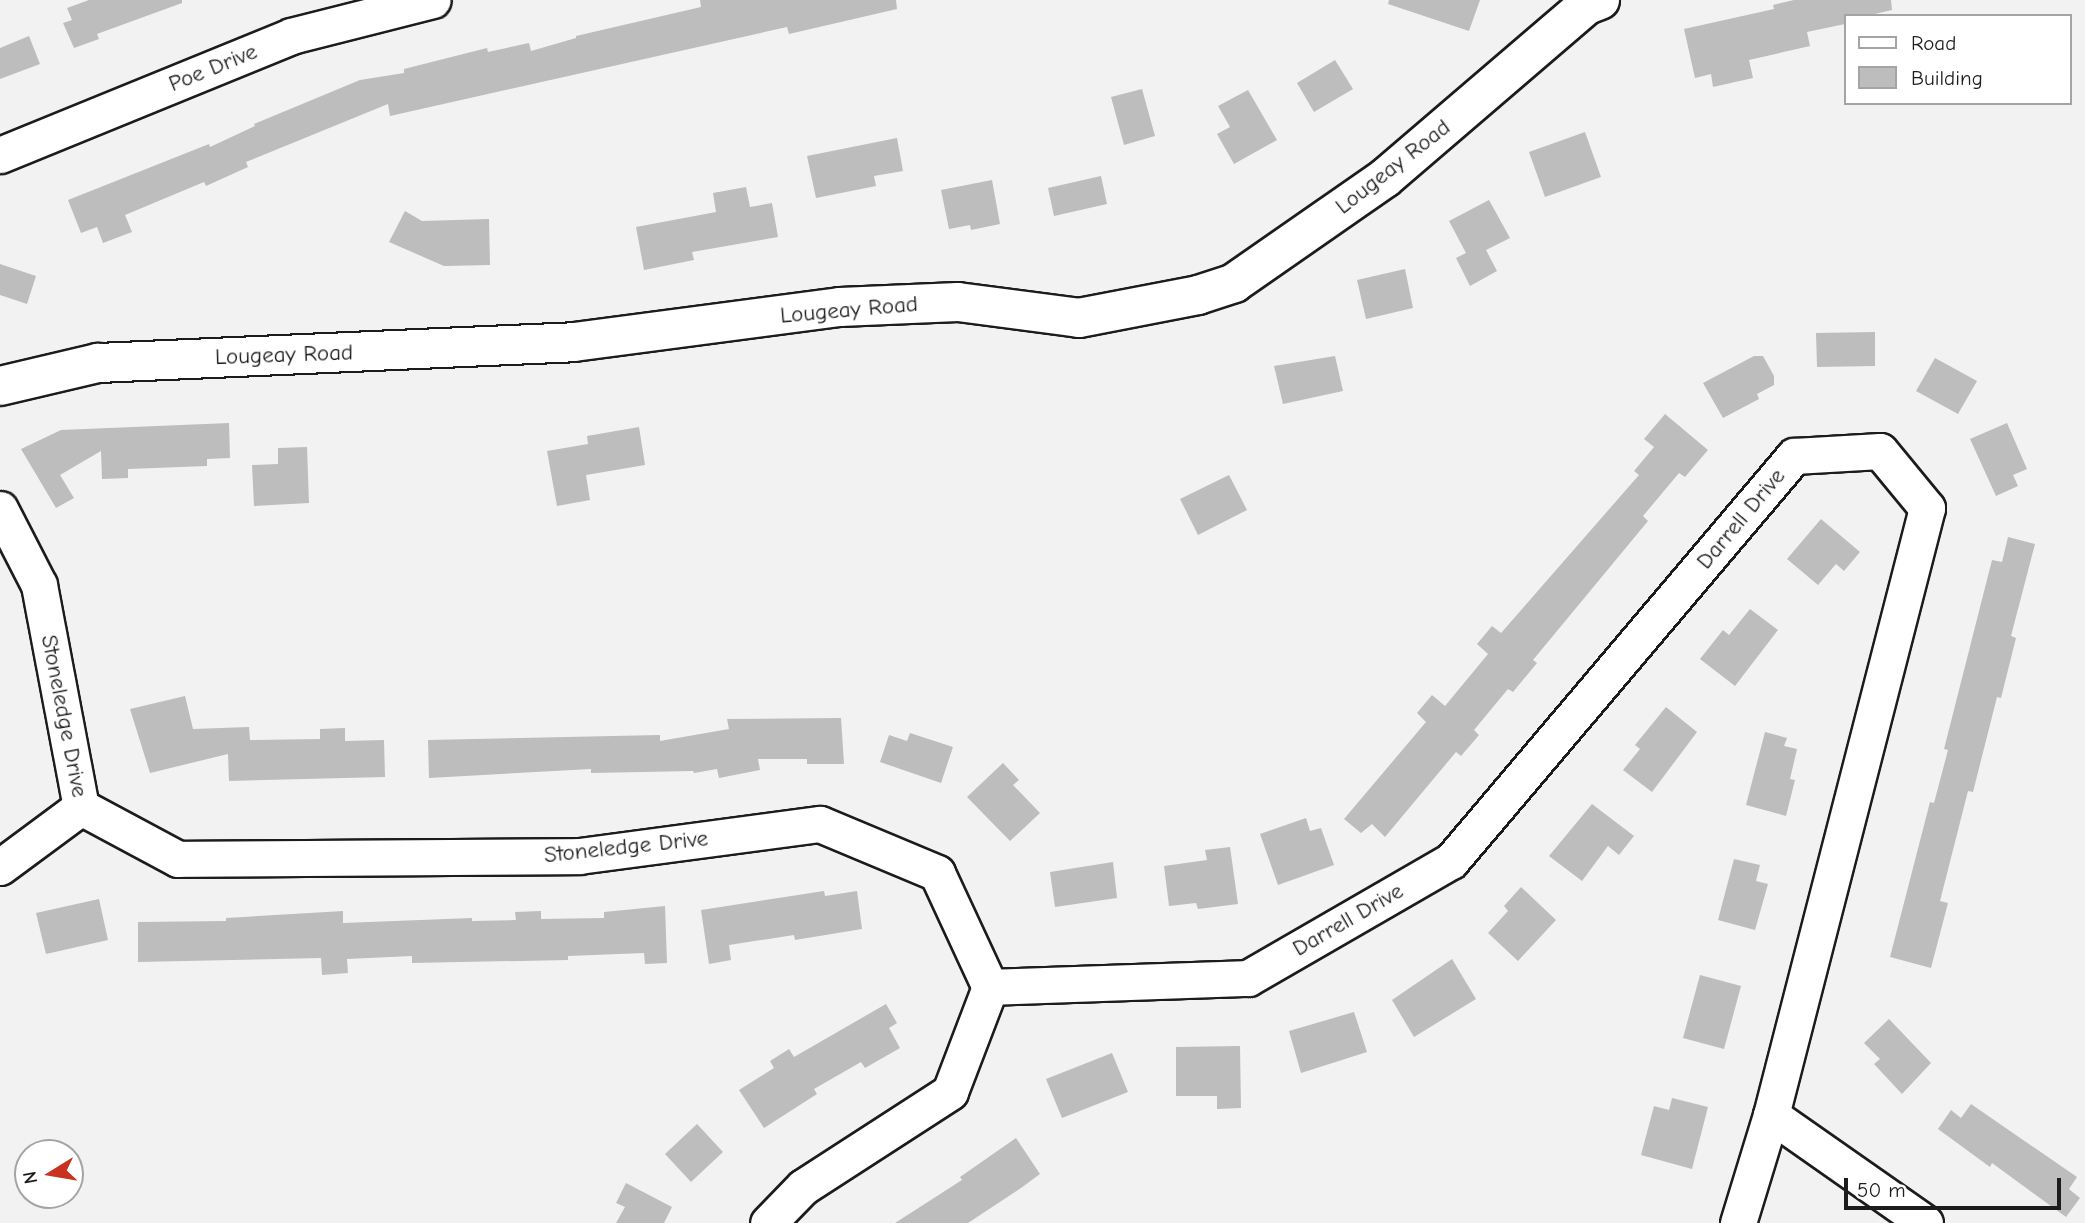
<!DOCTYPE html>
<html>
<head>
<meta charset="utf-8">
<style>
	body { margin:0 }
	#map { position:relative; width:2085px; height:1223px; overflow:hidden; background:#f2f2f2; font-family:"Comic Neue",sans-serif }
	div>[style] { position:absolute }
	.building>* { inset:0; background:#bdbdbd }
	.roads { filter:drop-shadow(2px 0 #1c1c1c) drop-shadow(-2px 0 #1c1c1c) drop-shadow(0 2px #1c1c1c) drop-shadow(0 -2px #1c1c1c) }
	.street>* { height:35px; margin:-17.5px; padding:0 17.5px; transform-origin:17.5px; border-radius:17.5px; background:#fff }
	.secondary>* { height:38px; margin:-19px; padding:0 19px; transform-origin:19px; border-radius:19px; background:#fff }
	span { translate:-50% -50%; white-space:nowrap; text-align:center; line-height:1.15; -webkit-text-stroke:6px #fff; paint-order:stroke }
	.street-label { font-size:23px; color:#1c1c1c }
	.legend { position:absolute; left:1844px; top:14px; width:228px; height:91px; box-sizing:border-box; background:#fff; border:2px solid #a4a4a4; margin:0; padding:9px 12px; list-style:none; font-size:21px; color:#1c1c1c }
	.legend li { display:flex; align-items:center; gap:14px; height:35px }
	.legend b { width:35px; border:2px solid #a4a4a4 }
	.north { position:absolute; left:14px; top:1139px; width:70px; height:70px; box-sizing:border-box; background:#fff; border:2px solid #a4a4a4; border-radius:50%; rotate:259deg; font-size:19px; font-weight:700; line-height:28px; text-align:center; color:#1c1c1c }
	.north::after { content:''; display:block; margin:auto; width:24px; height:32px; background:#c8321e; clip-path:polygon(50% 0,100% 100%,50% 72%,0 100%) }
	.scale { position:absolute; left:1844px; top:1178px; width:217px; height:32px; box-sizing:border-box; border:4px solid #1c1c1c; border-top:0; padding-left:9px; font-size:21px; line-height:24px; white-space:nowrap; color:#1c1c1c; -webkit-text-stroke:5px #fff; paint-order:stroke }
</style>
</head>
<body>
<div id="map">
	<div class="building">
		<i style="clip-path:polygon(89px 0,182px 0,182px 3px,97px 34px,99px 39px,74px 48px,63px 23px,72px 20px,67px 8px)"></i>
		<i style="clip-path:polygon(700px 0,896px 0,897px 9px,789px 34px,787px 27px,390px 116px,388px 104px,246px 162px,248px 167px,206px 186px,204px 182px,125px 215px,132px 232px,103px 243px,97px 227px,81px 233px,68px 200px,209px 144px,210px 147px,255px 126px,254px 124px,360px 80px,404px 73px,404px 69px,487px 48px,488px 52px,529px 43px,531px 51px,576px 38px,576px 36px,701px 7px)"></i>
		<i style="clip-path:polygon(1389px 0,1480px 0,1469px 31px,1388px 4px)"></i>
		<i style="clip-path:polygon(1794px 0,1891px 0,1892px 10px,1866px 16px,1845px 16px,1845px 24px,1807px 32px,1810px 46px,1749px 60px,1753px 78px,1713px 87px,1711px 74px,1695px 78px,1684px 29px,1774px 9px,1773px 5px)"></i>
		<i style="clip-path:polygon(29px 36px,40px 64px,0 79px,0 48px)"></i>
		<i style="clip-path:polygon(1335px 60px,1353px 89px,1314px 112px,1297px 83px)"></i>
		<i style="clip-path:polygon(1142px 89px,1155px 136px,1124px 145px,1111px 97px)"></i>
		<i style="clip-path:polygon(1248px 90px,1277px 140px,1234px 164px,1217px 134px,1230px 127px,1218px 106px)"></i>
		<i style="clip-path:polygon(1585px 132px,1601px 177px,1545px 197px,1529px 152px)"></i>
		<i style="clip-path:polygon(897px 138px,903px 171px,874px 176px,876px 186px,816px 198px,807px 156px)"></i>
		<i style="clip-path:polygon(1101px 176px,1107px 204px,1054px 216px,1048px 188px)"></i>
		<i style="clip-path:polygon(992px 180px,1000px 224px,971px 230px,970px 225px,949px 229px,941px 190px)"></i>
		<i style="clip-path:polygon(746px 187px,750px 207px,772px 203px,778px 237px,692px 252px,694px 260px,644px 270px,636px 227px,716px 212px,713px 193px)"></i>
		<i style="clip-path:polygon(1489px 200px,1510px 238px,1486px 250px,1497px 271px,1470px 286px,1456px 258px,1466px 253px,1449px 221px)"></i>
		<i style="clip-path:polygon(405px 211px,422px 221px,489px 219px,490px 265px,444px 266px,389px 242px)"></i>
		<i style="clip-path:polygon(0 264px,36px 276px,27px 304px,0 295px)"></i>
		<i style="clip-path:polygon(1405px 269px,1413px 308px,1366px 319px,1357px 280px)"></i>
		<i style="clip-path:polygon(1875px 332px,1875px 366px,1817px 367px,1816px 333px)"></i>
		<i style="clip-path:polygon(1335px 356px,1343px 391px,1283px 404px,1274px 366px)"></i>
		<i style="clip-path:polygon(1754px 356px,1763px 356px,1774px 376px,1774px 385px,1757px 394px,1759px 399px,1723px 418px,1703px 383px)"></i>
		<i style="clip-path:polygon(1935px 358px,1977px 381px,1958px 414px,1916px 391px)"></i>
		<i style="clip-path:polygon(1665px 414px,1708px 450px,1685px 477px,1679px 473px,1643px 516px,1648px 521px,1533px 660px,1537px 663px,1513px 692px,1508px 689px,1474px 730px,1479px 735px,1461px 756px,1456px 752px,1385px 837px,1372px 824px,1361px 833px,1344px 819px,1426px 722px,1417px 713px,1432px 695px,1445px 706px,1488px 654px,1477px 644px,1492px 626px,1501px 633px,1639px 475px,1634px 471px,1654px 447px,1644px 439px)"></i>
		<i style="clip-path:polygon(229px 423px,230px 458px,207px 459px,207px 466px,128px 469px,128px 478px,102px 479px,101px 451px,60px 475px,74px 498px,56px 508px,21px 449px,61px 430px)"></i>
		<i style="clip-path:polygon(2007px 423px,2027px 469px,2013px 475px,2018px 486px,1996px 496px,1970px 439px)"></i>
		<i style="clip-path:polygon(639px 427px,645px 465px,586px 475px,590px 500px,557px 506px,547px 451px,588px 444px,587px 436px)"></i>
		<i style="clip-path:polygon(307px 447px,309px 503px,254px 506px,252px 465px,278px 464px,278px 448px)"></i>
		<i style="clip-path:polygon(1229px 475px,1247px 510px,1198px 535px,1180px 499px)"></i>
		<i style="clip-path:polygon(1821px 519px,1860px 552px,1844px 571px,1836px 564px,1818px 585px,1787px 559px)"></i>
		<i style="clip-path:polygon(2008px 537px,2035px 544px,2011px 636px,2016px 638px,2001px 698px,1997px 697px,1973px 792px,1968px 791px,1940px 901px,1948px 903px,1931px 968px,1890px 957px,1930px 802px,1934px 803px,1948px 750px,1944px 749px,1992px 560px,2002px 562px)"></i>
		<i style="clip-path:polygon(1750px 609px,1778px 630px,1735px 686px,1700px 659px,1723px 630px,1729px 635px)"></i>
		<i style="clip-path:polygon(185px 696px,193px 729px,249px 727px,250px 740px,320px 739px,320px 729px,345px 728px,345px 741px,384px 740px,385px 777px,229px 781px,228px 754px,150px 773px,130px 709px)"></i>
		<i style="clip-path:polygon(1666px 707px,1697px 732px,1652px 792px,1623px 770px,1640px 749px,1635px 745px)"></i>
		<i style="clip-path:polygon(841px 718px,844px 764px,807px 764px,807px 759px,758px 759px,760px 770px,719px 778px,717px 769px,694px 773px,693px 771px,591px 773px,591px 769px,429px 778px,428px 740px,660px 735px,660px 741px,729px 729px,727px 719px)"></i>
		<i style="clip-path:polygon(1765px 732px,1787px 738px,1784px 746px,1797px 749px,1790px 779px,1795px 780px,1786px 816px,1746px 805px)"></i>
		<i style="clip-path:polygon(910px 733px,953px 747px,941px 783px,880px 762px,889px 735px,907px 741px)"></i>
		<i style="clip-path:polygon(1003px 763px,1019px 780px,1013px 785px,1040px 813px,1010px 841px,967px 797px)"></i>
		<i style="clip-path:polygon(1592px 804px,1634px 836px,1619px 855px,1608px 846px,1582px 881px,1549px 856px)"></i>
		<i style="clip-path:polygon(1306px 818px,1310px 831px,1321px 828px,1334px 865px,1278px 885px,1260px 834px)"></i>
		<i style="clip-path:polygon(1230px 847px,1238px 904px,1198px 909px,1196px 903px,1169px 906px,1164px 866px,1207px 860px,1205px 850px)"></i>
		<i style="clip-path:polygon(1734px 859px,1760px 865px,1756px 881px,1768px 884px,1755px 930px,1718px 920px)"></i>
		<i style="clip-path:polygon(1113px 862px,1117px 898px,1055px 907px,1050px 872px)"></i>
		<i style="clip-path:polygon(1521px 887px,1556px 920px,1518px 961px,1488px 933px,1508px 911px,1504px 906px)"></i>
		<i style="clip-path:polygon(824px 891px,825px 896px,857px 891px,862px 929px,795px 940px,794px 935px,729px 945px,731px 960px,709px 964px,701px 910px)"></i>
		<i style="clip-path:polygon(99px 899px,108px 940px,46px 954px,36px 913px)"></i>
		<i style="clip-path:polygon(665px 906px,667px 963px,645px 964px,644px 953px,568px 956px,568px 960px,412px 963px,412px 956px,347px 959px,348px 973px,322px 975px,321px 958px,138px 962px,138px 922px,226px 921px,226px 918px,343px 911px,343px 923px,472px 918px,472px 921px,516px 920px,515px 912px,541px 911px,541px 919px,604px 918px,604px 912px)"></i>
		<i style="clip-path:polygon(1452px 959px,1476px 999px,1414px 1037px,1392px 1000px)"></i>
		<i style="clip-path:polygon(1700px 975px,1741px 986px,1724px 1049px,1683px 1038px)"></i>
		<i style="clip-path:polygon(886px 1004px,897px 1023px,889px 1028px,900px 1048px,865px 1068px,861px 1062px,814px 1089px,817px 1094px,764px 1128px,739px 1090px,774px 1068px,770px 1061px,789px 1049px,794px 1057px)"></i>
		<i style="clip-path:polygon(1354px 1012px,1367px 1052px,1301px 1073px,1289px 1031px)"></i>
		<i style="clip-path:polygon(1889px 1019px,1931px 1063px,1902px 1094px,1874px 1064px,1880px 1059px,1864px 1043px)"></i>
		<i style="clip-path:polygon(1240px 1046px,1241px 1108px,1217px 1109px,1217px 1096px,1176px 1096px,1176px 1047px)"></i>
		<i style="clip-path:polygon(1112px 1053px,1128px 1092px,1062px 1118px,1046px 1079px)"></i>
		<i style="clip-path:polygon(1672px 1098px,1708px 1107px,1692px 1169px,1641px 1155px,1654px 1106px,1669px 1110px)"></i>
		<i style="clip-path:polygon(1971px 1104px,2077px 1177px,2069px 1189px,2080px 1198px,2066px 1217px,1992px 1163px,1990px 1167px,1938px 1129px,1951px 1110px,1961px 1118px)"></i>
		<i style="clip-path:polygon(697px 1124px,723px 1152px,691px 1182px,665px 1154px)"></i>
		<i style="clip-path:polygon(1016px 1138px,1040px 1174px,1021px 1188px,968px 1223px,895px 1223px,962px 1180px,960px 1177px)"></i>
		<i style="clip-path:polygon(626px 1183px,672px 1207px,664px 1223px,616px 1223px,625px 1207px,616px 1203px)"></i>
	</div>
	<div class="roads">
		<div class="street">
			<i style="left:0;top:155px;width:314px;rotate:-22.2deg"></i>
			<i style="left:291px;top:36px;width:146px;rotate:-14.2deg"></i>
			<i style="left:0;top:509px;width:85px;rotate:62.8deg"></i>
			<i style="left:39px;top:585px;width:226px;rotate:79.3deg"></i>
			<i style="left:81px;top:807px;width:110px;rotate:28.2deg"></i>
			<i style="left:178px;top:859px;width:401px;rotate:-0.4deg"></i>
			<i style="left:579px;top:856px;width:243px;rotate:-7.6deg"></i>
			<i style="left:820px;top:824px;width:127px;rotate:22.7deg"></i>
			<i style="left:937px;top:873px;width:126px;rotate:65.1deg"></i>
			<i style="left:990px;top:987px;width:112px;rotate:110.9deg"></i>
			<i style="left:950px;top:1092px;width:175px;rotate:147.1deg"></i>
			<i style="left:803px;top:1187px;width:50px;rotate:134.2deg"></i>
			<i style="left:0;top:867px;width:101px;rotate:-36.5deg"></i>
			<i style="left:990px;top:987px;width:258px;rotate:-2deg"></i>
			<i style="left:1248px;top:978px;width:234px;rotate:-30deg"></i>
			<i style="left:1451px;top:861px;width:531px;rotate:-49.74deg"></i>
			<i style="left:1794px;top:456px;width:86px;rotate:-3.3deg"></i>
			<i style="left:1880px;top:451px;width:74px;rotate:50.5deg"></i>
			<i style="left:1927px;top:508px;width:627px;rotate:104.41deg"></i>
			<i style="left:1771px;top:1115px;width:113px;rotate:107deg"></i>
			<i style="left:1771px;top:1115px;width:188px;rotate:35deg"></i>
		</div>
		<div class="secondary">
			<i style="left:0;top:386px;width:101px;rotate:-13.2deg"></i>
			<i style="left:98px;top:363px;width:476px;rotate:-2.5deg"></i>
			<i style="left:574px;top:342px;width:268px;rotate:-7.5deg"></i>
			<i style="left:840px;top:307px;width:118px;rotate:-2.4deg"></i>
			<i style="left:958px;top:302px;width:122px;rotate:7.5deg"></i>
			<i style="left:1079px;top:318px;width:121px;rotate:-10.9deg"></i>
			<i style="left:1198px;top:295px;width:38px;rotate:-18deg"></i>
			<i style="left:1234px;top:283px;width:184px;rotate:-34.8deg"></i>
			<i style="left:1385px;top:178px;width:266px;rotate:-40.6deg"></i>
			<i style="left:1587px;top:5px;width:14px;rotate:-21deg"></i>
		</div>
	</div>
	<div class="street-label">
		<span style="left:213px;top:68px;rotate:-22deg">Poe Drive</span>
		<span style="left:1393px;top:167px;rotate:-38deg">Lougeay Road</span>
		<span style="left:849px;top:310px;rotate:-5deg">Lougeay Road</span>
		<span style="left:284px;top:355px;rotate:-2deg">Lougeay Road</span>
		<span style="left:1741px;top:519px;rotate:-50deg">Darrell Drive</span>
		<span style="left:64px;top:716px;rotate:79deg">Stoneledge Drive</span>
		<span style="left:626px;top:847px;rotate:-6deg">Stoneledge Drive</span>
		<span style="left:1348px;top:920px;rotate:-30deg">Darrell Drive</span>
	</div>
	<ul class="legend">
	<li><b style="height:9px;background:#fff"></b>Road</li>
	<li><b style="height:19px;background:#bdbdbd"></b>Building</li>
	</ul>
	<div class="north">N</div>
	<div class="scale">50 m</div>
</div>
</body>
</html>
